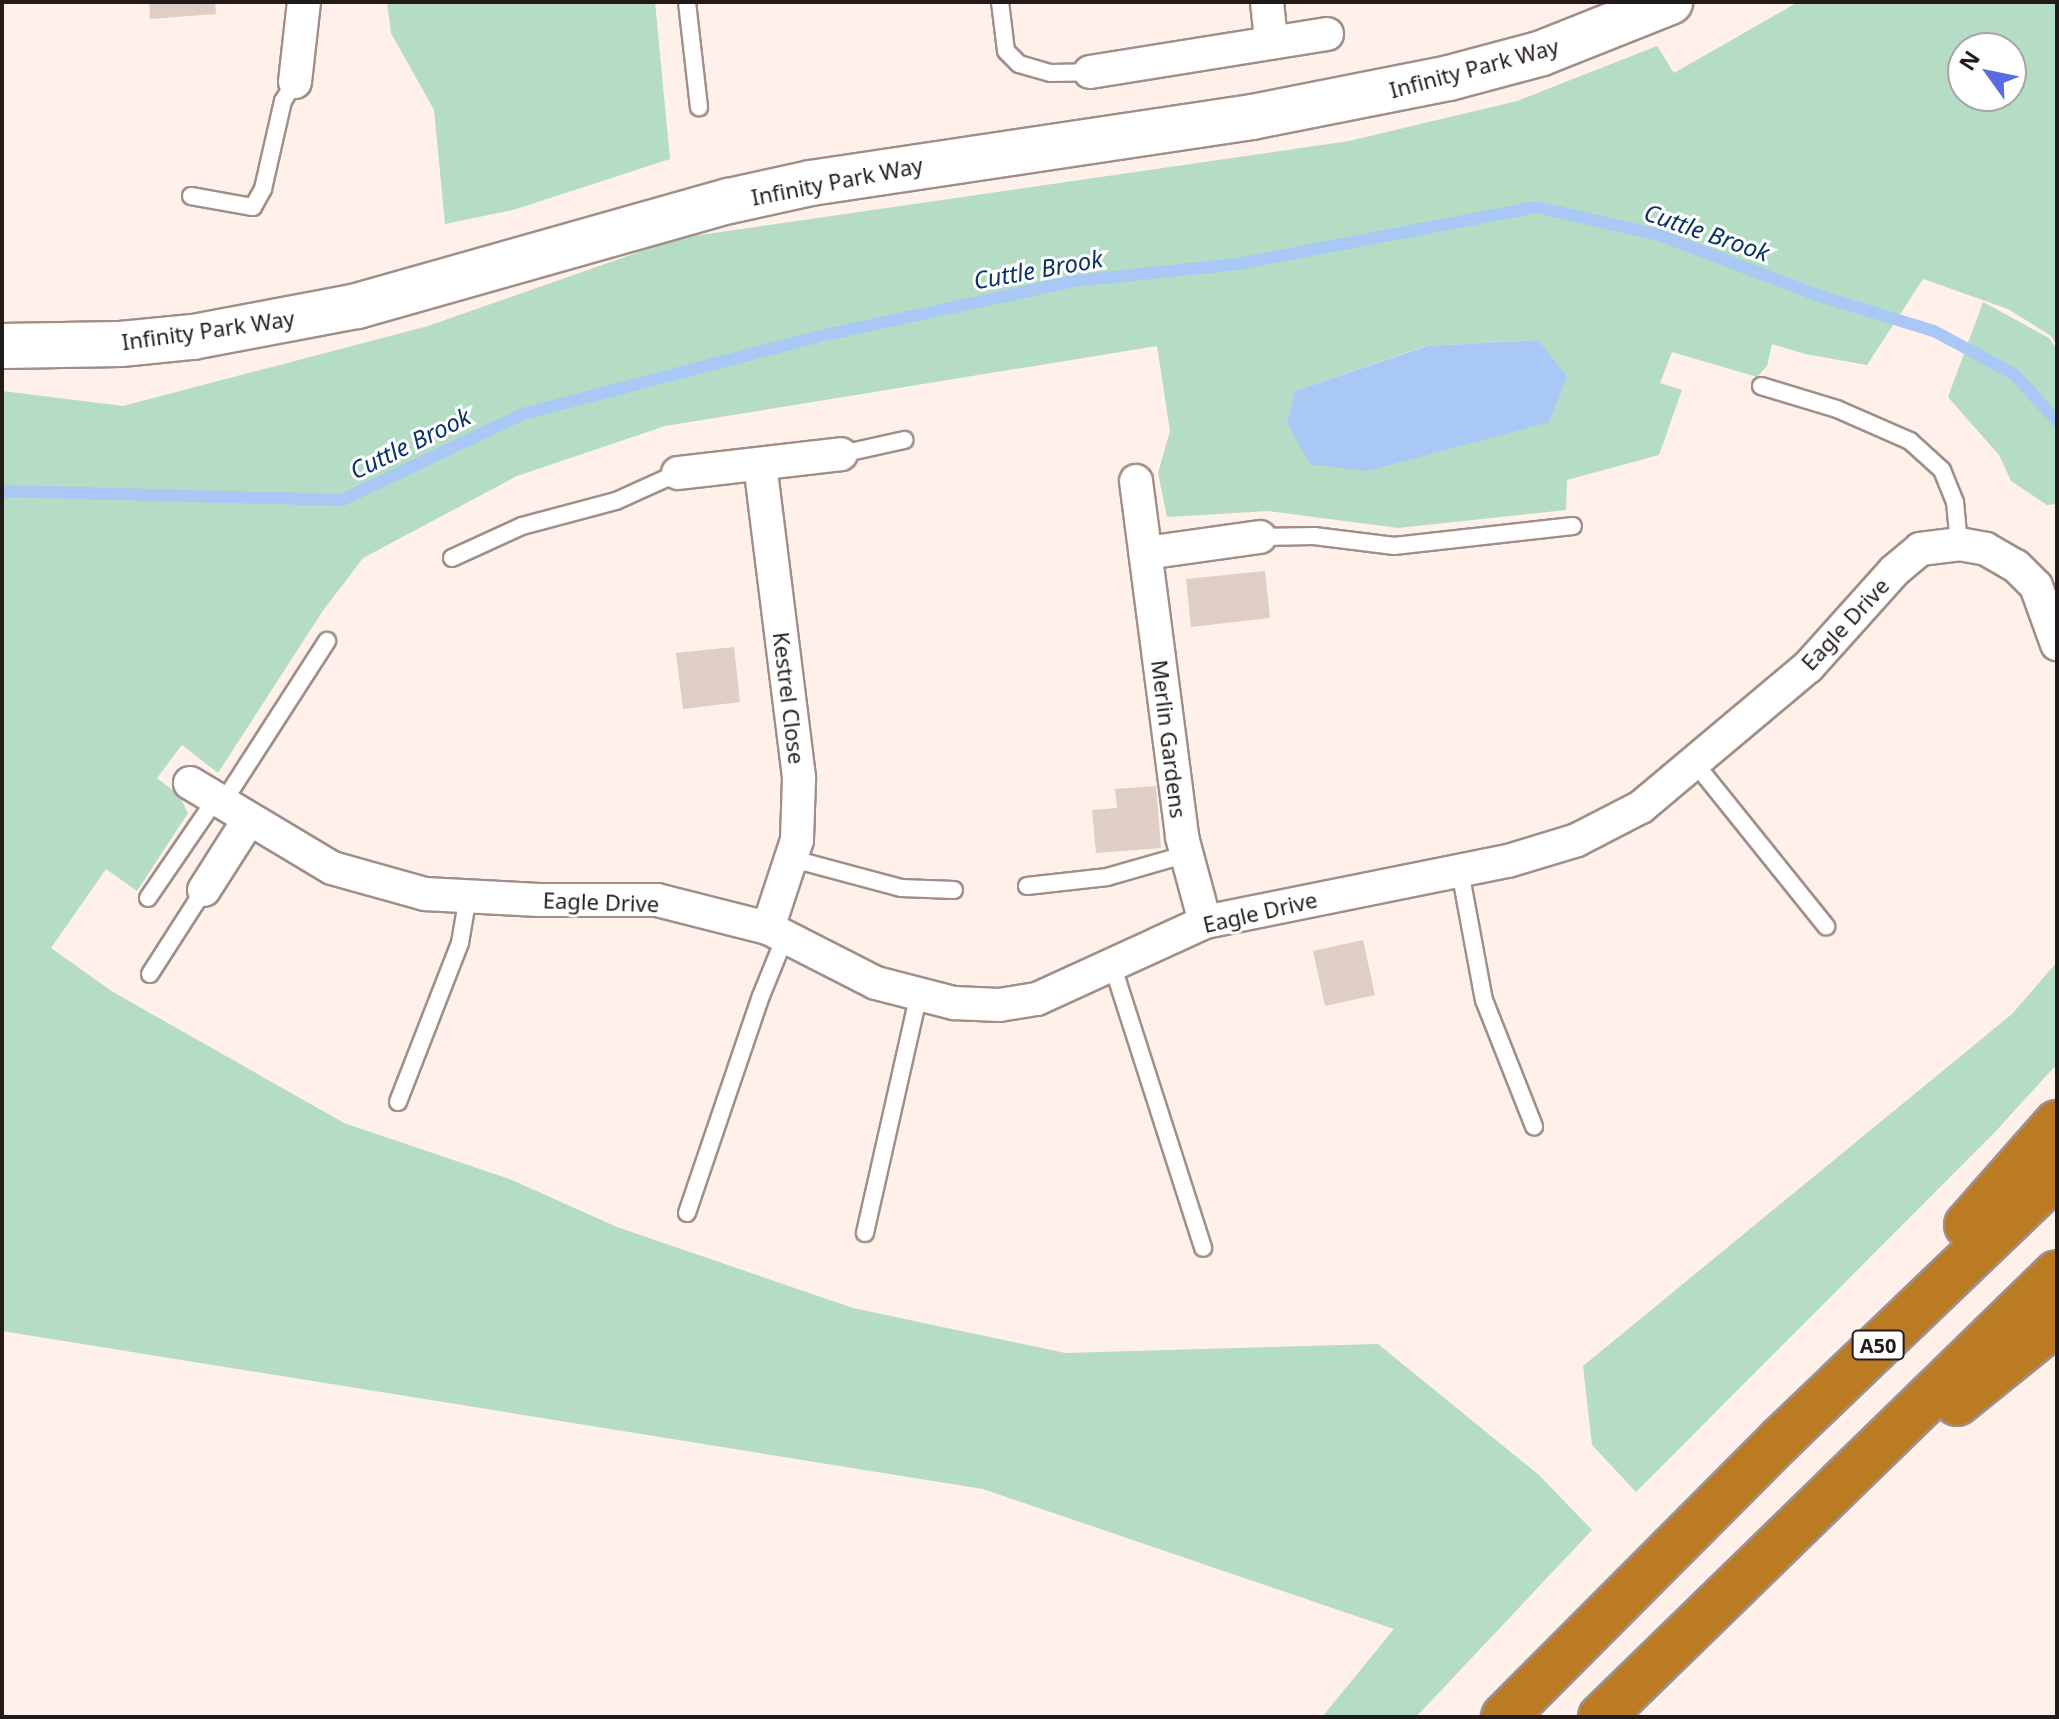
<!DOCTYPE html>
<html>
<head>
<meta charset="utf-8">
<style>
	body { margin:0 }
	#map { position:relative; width:2059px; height:1719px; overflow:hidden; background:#fff0ea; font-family:"Noto Sans",sans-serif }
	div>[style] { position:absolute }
	.green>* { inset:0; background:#b5dcc4 }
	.water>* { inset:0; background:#a9c8f5 }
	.stream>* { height:12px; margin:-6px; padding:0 6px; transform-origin:6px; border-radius:6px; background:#a9c8f5 }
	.building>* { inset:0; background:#dfcec6 }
	.roads { filter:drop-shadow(2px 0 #9f8f88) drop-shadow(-2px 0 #9f8f88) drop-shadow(0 2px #9f8f88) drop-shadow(0 -2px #9f8f88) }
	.lane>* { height:16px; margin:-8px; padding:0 8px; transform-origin:8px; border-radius:8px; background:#fff }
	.street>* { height:32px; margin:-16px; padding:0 16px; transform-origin:16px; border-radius:16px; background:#fff }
	.secondary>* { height:44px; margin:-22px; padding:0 22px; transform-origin:22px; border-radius:22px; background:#fff }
	.highway>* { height:44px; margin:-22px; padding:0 22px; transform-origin:22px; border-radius:22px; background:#ba7b23 }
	span { translate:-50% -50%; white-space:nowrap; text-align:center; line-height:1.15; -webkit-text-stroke:6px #fff; paint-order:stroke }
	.shield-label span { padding:2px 6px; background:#fff; border:2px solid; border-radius:6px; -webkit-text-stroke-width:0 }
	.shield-label { font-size:20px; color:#221b19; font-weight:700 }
	.street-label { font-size:22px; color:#221b19 }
	.water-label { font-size:24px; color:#0b3367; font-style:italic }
	.frame { position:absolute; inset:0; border:4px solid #221b19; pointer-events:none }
	.north { position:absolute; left:1947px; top:32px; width:80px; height:80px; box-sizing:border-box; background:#fff; border:2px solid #a7a4a3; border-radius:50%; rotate:303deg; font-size:22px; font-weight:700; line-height:32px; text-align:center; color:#221b19 }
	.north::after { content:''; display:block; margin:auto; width:28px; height:36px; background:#596ce3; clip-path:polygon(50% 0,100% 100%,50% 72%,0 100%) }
</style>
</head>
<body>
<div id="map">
	<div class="green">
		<i style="clip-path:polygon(387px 2px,655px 2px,670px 159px,513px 210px,445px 224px,434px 110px,391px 33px)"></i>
		<i style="clip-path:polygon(evenodd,1798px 2px,2057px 2px,2057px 345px,2051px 336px,2008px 309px,1923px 279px,1867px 365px,1805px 354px,1772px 344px,1767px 366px,1757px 377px,1672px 352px,1660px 383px,1682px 390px,1659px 455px,1567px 480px,1566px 510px,1398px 528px,1268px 511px,1167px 517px,1158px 473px,1170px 431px,1157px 346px,665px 426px,517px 476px,363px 558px,322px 612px,218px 773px,182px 745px,157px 778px,179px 795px,188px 813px,137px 891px,106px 869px,51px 948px,113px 992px,344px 1123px,512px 1180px,617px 1227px,853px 1308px,1065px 1353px,1378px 1344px,1539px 1475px,1592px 1530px,1416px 1717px,1322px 1717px,1394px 1629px,983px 1489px,2px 1331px,2px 391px,123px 406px,428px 326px,679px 238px,1349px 141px,1517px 101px,1657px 46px,1674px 73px,1798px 2px,1963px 48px,2011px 48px,2011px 96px,1963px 96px,1963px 48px,1798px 2px,1538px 340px,1295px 391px,1426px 346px,1538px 340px)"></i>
		<i style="clip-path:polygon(1983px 302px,2049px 338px,2057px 350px,2057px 504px,2047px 505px,2011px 481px,1999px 455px,1948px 397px)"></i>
		<i style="clip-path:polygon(2057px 962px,2057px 1064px,1995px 1132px,1636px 1492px,1592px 1445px,1583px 1366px,2012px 1014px)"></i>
	</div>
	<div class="water">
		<i style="clip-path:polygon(1538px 340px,1567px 377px,1549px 422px,1367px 471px,1310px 464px,1287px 423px,1295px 391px,1427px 346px)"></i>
	</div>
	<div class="stream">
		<i style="left:2px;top:491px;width:340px;rotate:1.5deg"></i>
		<i style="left:342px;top:500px;width:200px;rotate:-25.4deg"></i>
		<i style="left:523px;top:414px;width:303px;rotate:-14.7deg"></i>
		<i style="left:816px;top:337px;width:264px;rotate:-12.2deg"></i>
		<i style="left:1074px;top:281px;width:165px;rotate:-5.9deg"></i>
		<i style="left:1238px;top:264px;width:303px;rotate:-10.8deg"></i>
		<i style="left:1536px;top:207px;width:126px;rotate:12.8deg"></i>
		<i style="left:1659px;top:235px;width:172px;rotate:20.8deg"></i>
		<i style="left:1820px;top:296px;width:119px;rotate:17.1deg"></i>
		<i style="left:1934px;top:331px;width:91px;rotate:28.3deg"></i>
		<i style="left:2014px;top:374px;width:64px;rotate:47.5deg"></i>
	</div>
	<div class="building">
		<i style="clip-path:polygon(149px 2px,215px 2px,216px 14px,150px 19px)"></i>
		<i style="clip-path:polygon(1265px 571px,1270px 618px,1191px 627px,1186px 579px)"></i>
		<i style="clip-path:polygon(734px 647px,740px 702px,683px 709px,676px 653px)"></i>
		<i style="clip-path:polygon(1156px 786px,1161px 848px,1096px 853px,1092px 810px,1117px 808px,1115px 789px)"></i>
		<i style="clip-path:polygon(1363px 940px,1375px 995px,1325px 1006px,1313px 951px)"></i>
	</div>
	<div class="roads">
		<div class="lane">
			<i style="left:687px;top:2px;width:106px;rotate:83.5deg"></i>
			<i style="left:1000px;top:2px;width:49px;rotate:83deg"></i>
			<i style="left:1006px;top:51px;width:18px;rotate:45deg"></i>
			<i style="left:1019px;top:64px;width:33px;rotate:16deg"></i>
			<i style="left:1051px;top:73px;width:39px;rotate:-1deg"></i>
			<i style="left:191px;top:196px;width:63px;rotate:10.1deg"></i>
			<i style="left:253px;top:207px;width:21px;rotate:-61deg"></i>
			<i style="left:263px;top:189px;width:90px;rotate:-77.2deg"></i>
			<i style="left:283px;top:101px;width:22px;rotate:-58deg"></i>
			<i style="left:1761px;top:386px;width:79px;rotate:16.8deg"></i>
			<i style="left:1837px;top:409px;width:80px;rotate:23.7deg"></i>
			<i style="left:1910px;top:441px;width:43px;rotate:42.2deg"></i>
			<i style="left:1942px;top:470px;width:35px;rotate:68deg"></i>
			<i style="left:1955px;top:502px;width:42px;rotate:84.6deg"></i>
			<i style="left:841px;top:454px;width:65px;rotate:-12.5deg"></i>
			<i style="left:1260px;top:537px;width:54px;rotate:-1.1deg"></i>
			<i style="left:1314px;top:536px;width:81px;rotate:7.1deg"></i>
			<i style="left:1394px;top:546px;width:180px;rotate:-6.4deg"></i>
			<i style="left:452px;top:558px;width:77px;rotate:-24.6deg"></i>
			<i style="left:522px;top:526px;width:97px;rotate:-14.9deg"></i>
			<i style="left:616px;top:501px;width:68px;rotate:-24.3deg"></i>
			<i style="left:1694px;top:762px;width:211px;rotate:51.2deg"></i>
			<i style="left:222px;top:804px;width:194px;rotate:-57.2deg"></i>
			<i style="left:793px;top:859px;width:112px;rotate:15deg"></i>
			<i style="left:901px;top:888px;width:53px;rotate:2.2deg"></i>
			<i style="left:1460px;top:871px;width:131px;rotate:79.5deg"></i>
			<i style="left:1484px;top:1000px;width:136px;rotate:68.4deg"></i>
			<i style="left:1027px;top:886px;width:81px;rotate:-6.4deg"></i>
			<i style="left:1107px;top:877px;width:83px;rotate:-16deg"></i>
			<i style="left:148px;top:898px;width:119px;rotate:-55.6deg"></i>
			<i style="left:1112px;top:964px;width:298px;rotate:72.2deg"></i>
			<i style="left:150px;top:974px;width:100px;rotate:-57.3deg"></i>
			<i style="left:398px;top:1102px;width:171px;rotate:-68.7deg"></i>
			<i style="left:460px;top:943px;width:48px;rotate:-80.3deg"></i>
			<i style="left:687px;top:1213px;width:229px;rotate:-71.2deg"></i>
			<i style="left:761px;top:996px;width:64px;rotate:-67.9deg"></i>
			<i style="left:865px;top:1233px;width:245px;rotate:-77.3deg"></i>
		</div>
		<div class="street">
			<i style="left:1267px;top:2px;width:39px;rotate:84deg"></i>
			<i style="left:1090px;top:72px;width:240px;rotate:-9.1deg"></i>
			<i style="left:295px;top:82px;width:81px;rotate:-83.6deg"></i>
			<i style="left:760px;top:464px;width:317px;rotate:82.9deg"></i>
			<i style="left:799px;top:779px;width:61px;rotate:91.9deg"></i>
			<i style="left:797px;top:840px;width:93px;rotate:108.2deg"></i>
			<i style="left:678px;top:473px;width:164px;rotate:-6.6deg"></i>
			<i style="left:1136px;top:481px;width:359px;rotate:82.6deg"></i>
			<i style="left:1182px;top:837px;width:88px;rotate:74.9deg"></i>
			<i style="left:1146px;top:553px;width:115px;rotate:-8deg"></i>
			<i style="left:190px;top:783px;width:165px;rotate:30.9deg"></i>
			<i style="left:332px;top:868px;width:97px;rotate:15.6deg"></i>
			<i style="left:425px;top:894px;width:114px;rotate:3deg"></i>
			<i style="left:539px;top:900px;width:118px"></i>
			<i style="left:657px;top:900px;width:114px;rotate:14.2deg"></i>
			<i style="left:768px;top:928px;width:121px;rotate:27deg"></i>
			<i style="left:876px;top:983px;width:81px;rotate:14.4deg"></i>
			<i style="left:954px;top:1003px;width:45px;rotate:2.5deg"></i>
			<i style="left:999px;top:1005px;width:38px;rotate:-9deg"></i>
			<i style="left:1037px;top:999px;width:185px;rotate:-24.6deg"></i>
			<i style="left:1205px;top:922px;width:309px;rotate:-11.4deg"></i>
			<i style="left:1508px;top:861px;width:72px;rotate:-16.9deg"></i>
			<i style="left:1577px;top:840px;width:72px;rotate:-27.3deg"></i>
			<i style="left:1641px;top:807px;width:218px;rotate:-40deg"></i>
			<i style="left:1808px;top:667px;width:129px;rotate:-48.1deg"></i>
			<i style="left:1894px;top:571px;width:34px;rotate:-40deg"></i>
			<i style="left:1920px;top:549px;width:39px;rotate:-7deg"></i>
			<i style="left:1959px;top:544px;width:27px;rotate:10deg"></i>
			<i style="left:1986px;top:549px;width:34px;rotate:30deg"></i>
			<i style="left:2016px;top:566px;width:28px;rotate:45deg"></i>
			<i style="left:2036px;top:586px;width:62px;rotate:70.1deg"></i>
			<i style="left:204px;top:890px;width:82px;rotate:-57.5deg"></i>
		</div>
		<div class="secondary">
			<i style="left:2px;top:346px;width:119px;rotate:-1deg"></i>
			<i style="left:121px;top:344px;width:72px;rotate:-5.6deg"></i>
			<i style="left:193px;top:337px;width:167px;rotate:-10.7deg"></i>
			<i style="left:357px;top:306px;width:387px;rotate:-15.8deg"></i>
			<i style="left:729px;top:201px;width:84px;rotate:-12.4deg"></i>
			<i style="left:811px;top:183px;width:446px;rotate:-8.5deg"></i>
			<i style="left:1252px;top:117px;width:201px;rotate:-11.2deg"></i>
			<i style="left:1449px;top:78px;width:96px;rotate:-15deg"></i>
			<i style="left:1542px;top:53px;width:138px;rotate:-21.7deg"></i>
		</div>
		<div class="highway">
			<i style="left:1967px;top:1225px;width:136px;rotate:-48.6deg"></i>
			<i style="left:1957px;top:1403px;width:129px;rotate:-39deg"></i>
			<i style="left:1504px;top:1717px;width:390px;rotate:-45.1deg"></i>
			<i style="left:1779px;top:1441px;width:385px;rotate:-43.8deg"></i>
			<i style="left:1601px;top:1717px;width:636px;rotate:-44.24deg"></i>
		</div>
	</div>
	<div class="shield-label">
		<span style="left:1878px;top:1345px">A50</span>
	</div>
	<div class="street-label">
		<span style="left:1474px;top:68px;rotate:-15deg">Infinity Park Way</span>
		<span style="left:837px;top:181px;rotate:-11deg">Infinity Park Way</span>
		<span style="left:208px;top:330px;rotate:-8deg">Infinity Park Way</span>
		<span style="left:1845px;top:624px;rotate:-47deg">Eagle Drive</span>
		<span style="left:789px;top:698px;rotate:83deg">Kestrel Close</span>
		<span style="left:1169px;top:739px;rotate:83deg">Merlin Gardens</span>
		<span style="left:601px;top:902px;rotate:2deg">Eagle Drive</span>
		<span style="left:1260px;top:912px;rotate:-13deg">Eagle Drive</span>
	</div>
	<div class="water-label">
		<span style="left:1707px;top:232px;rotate:19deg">Cuttle Brook</span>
		<span style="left:1038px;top:269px;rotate:-10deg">Cuttle Brook</span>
		<span style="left:410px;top:443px;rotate:-26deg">Cuttle Brook</span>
	</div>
	<div class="frame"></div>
	<div class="north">N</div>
</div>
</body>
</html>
